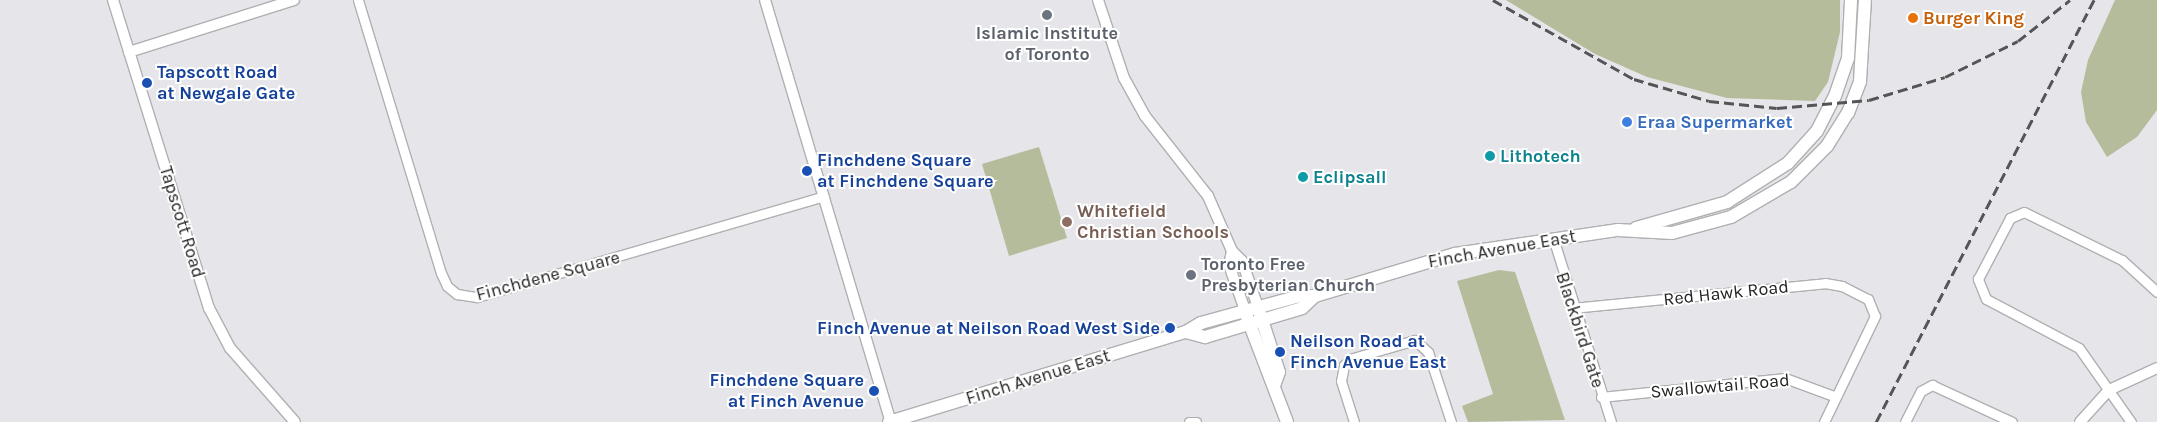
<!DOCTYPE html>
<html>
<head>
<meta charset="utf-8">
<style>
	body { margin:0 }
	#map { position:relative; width:2157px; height:422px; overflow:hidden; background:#e6e5e9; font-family:Karla,sans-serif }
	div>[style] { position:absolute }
	.green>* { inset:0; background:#b4bc9b }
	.roads { filter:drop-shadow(1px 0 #b0afb2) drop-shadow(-1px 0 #b0afb2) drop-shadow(0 1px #b0afb2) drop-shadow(0 -1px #b0afb2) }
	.minor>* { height:9px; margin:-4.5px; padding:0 4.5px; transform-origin:4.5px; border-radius:4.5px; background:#fff }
	.tertiary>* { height:10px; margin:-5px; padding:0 5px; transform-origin:5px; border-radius:5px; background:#fff }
	.secondary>* { height:12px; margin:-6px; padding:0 6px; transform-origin:6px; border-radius:6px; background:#fff }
	.rail>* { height:2.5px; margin-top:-1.25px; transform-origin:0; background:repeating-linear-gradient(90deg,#555456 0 10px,transparent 0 15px) }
	.dots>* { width:14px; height:14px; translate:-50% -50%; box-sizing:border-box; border:2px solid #fff; border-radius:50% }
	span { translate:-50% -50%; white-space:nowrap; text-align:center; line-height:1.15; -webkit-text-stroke:4px #fff; paint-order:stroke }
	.food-label { font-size:18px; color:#c56008; font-weight:700 }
	.left { translate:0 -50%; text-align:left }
	.worship-label { font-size:18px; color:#5b616d; font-weight:700 }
	.transit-label { font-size:18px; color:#164399; font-weight:700 }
	.right { translate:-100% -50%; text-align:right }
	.shop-label { font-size:18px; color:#366cbe; font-weight:700 }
	.culture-label { font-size:18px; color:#0d838f; font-weight:700 }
	.education-label { font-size:18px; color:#785e54; font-weight:700 }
	.street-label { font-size:18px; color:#222223 }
</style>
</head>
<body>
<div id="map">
	<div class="green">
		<i style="clip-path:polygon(1506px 0,1840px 0,1840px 32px,1828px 82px,1815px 101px,1727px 98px,1647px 77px,1595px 54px)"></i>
		<i style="clip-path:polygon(2115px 0,2157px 0,2157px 110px,2137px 137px,2107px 157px,2086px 122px,2081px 92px,2088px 60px)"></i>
		<i style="clip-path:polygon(1039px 147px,1067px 238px,1009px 256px,982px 164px)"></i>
		<i style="clip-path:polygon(1499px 270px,1515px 272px,1565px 420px,1468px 422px,1462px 406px,1493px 394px,1457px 281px)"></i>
	</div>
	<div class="roads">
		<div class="minor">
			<i style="left:358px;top:0;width:285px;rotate:73.1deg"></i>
			<i style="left:441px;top:273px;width:14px;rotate:65deg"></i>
			<i style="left:447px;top:286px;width:13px;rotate:39deg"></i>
			<i style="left:457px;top:294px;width:20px;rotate:9deg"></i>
			<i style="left:477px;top:297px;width:361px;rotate:-16.2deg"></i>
			<i style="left:1553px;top:238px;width:193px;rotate:72.5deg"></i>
			<i style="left:1572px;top:308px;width:254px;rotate:-5.6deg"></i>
			<i style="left:1825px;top:283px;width:17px;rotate:10deg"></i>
			<i style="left:1842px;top:286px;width:29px;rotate:27deg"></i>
			<i style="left:1868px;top:299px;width:18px;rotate:68deg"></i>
			<i style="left:1875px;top:316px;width:118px;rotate:115.7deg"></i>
			<i style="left:1601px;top:397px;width:185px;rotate:-5.9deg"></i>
			<i style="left:1785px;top:378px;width:54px;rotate:20.4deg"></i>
			<i style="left:1189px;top:422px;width:7px"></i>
			<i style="left:1354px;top:422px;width:43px;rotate:-107.6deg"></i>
			<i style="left:1341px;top:381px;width:16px;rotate:-79deg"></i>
			<i style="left:1344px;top:365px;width:11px;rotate:-38deg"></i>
			<i style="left:1353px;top:358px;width:65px;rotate:-16.2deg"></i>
			<i style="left:1415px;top:340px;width:18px;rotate:43deg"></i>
			<i style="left:1428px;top:352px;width:74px;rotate:71.8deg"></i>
			<i style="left:1905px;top:422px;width:35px;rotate:-63deg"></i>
			<i style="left:1921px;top:391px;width:13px;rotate:-29deg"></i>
			<i style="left:1932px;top:385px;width:88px;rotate:24.8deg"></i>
			<i style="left:2131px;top:422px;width:90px;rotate:-125.1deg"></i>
			<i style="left:2079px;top:348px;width:105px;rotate:-152.2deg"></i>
			<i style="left:1986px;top:299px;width:22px;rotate:-112deg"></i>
			<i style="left:1978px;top:279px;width:69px;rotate:-62.3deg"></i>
			<i style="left:2010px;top:218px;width:15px;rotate:-23deg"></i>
			<i style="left:2024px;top:212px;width:109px;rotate:26.1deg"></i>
			<i style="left:2122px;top:260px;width:47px;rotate:42.4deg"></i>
		</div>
		<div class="tertiary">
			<i style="left:113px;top:0;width:323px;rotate:72.7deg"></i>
			<i style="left:209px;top:308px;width:45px;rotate:62.3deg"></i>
			<i style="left:230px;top:348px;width:98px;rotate:48.7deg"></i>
			<i style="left:765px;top:0;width:440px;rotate:73.4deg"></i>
			<i style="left:1098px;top:0;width:82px;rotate:71.6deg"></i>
			<i style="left:1124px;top:78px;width:43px;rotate:61.1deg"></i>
			<i style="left:1145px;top:116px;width:102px;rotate:51.8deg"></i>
			<i style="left:1208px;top:196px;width:60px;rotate:66.4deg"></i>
			<i style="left:1232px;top:251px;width:14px;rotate:45deg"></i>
			<i style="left:1242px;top:261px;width:49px;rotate:70.8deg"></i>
			<i style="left:129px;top:52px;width:173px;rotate:-17.5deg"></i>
			<i style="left:1232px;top:251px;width:14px;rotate:102deg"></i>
			<i style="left:1229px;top:265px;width:48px;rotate:70.4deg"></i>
			<i style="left:2080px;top:422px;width:43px;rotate:-47.8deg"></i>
			<i style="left:2109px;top:390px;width:53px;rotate:-24.6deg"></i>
		</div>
		<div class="secondary">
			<i style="left:1636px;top:228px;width:95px;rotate:-15.9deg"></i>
			<i style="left:1727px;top:202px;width:72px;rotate:-32.6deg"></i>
			<i style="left:1788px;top:163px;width:43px;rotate:-47.8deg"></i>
			<i style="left:1817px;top:131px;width:39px;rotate:-63deg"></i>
			<i style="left:1835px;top:96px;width:40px;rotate:-71.1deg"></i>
			<i style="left:1848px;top:58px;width:58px;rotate:-87deg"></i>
			<i style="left:1260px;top:314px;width:61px;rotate:71.9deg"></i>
			<i style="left:1279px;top:372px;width:15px;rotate:110deg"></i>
			<i style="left:1247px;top:317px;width:112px;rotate:69.1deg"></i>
			<i style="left:1186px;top:332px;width:20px;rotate:15deg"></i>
			<i style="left:1205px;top:337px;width:101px;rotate:-16.6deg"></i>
			<i style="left:1302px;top:308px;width:18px;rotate:-43deg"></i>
			<i style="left:889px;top:422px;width:310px;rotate:-16.9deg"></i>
			<i style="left:1186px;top:332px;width:17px;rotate:-31deg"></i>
			<i style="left:1201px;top:323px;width:103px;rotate:-15.3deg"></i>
			<i style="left:1300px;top:296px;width:15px"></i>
			<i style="left:1315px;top:296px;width:146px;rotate:-16.7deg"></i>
			<i style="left:1455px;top:254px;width:165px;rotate:-8.4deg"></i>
			<i style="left:1618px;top:230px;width:54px;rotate:3.2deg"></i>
			<i style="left:1672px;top:233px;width:61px;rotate:-15.2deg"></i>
			<i style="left:1731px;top:217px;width:69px;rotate:-30.3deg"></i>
			<i style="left:1791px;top:182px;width:51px;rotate:-45deg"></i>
			<i style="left:1827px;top:146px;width:39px;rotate:-58deg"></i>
			<i style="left:1848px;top:113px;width:34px;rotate:-69deg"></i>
			<i style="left:1860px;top:81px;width:81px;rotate:-86.5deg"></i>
		</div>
	</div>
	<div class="rail">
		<i style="left:1493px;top:0;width:162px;rotate:29.3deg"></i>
		<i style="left:1634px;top:79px;width:78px;rotate:16.3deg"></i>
		<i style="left:1709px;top:101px;width:68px;rotate:5.9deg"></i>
		<i style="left:1777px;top:108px;width:92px;rotate:-5deg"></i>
		<i style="left:1869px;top:100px;width:79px;rotate:-16.8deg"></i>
		<i style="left:1945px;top:77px;width:81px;rotate:-26.3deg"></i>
		<i style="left:2018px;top:41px;width:66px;rotate:-38.3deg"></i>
		<i style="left:1876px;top:422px;width:475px;rotate:-62.7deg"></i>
	</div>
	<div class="dots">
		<i style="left:1047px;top:15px;background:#6b7280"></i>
		<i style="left:1913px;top:18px;background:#e8710a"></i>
		<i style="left:147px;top:83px;background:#1a4fb4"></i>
		<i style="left:1627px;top:122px;background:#3f7fe0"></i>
		<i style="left:1490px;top:156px;background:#0f9aa8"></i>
		<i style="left:807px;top:171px;background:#1a4fb4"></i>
		<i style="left:1303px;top:177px;background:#0f9aa8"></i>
		<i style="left:1067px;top:222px;background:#8d6e63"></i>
		<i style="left:1191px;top:275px;background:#6b7280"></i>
		<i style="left:1170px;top:328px;background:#1a4fb4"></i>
		<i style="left:1280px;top:352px;background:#1a4fb4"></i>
		<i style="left:874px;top:391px;background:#1a4fb4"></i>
	</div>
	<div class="food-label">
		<span class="left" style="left:1923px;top:18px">Burger King</span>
	</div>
	<div class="worship-label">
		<span style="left:1047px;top:44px">Islamic Institute<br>of Toronto</span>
		<span class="left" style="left:1201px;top:275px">Toronto Free<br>Presbyterian Church</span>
	</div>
	<div class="transit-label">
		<span class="left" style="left:157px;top:83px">Tapscott Road<br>at Newgale Gate</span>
		<span class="left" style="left:817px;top:171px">Finchdene Square<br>at Finchdene Square</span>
		<span class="right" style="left:1160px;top:328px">Finch Avenue at Neilson Road West Side</span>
		<span class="left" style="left:1290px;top:352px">Neilson Road at<br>Finch Avenue East</span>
		<span class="right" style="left:864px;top:391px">Finchdene Square<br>at Finch Avenue</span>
	</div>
	<div class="shop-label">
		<span class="left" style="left:1637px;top:122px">Eraa Supermarket</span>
	</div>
	<div class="culture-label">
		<span class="left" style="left:1500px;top:156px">Lithotech</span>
		<span class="left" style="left:1313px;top:177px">Eclipsall</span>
	</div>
	<div class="education-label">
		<span class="left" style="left:1077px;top:222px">Whitefield<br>Christian Schools</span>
	</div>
	<div class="street-label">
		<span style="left:182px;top:222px;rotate:73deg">Tapscott Road</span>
		<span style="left:1502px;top:249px;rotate:-10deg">Finch Avenue East</span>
		<span style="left:548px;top:276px;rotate:-15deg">Finchdene Square</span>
		<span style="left:1726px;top:293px;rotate:-6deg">Red Hawk Road</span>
		<span style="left:1580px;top:330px;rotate:72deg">Blackbird Gate</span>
		<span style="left:1038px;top:377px;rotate:-17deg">Finch Avenue East</span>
		<span style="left:1720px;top:386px;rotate:-5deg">Swallowtail Road</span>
	</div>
</div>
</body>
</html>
